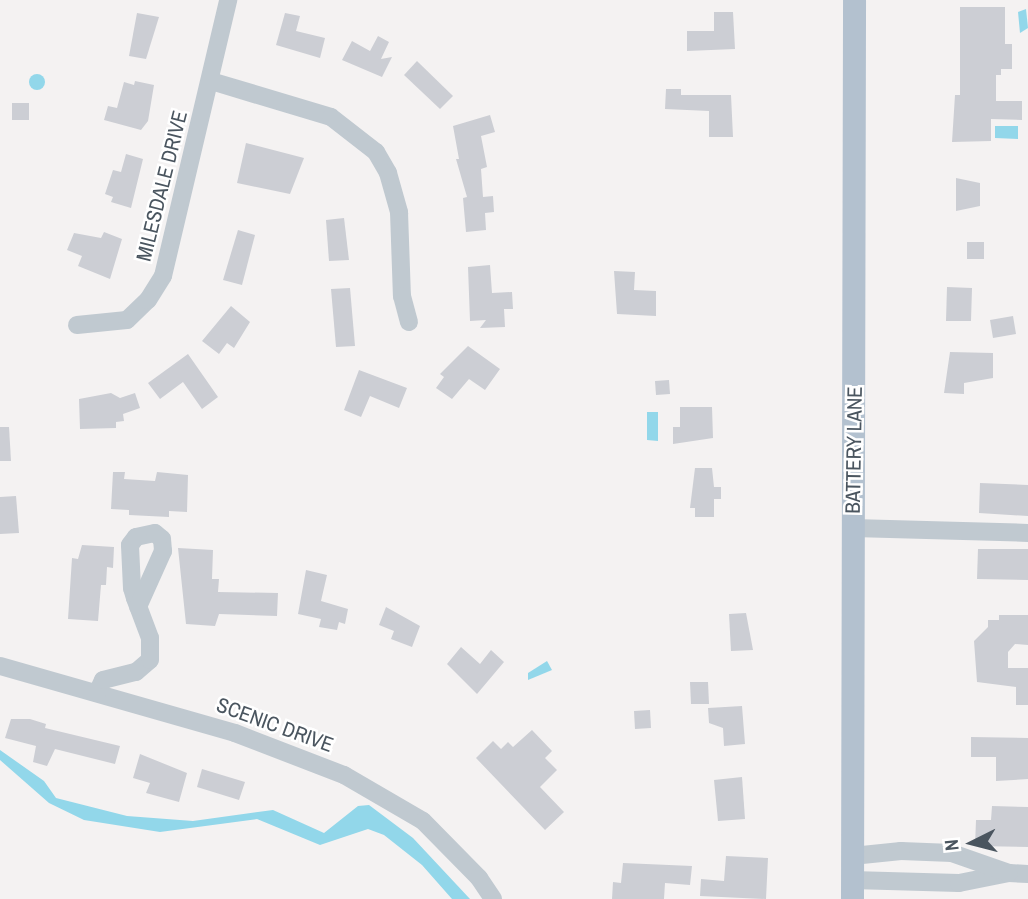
<!DOCTYPE html>
<html>
<head>
<meta charset="utf-8">
<style>
	body { margin:0 }
	#map { position:relative; width:1028px; height:899px; overflow:hidden; background:#f4f2f2; font-family:"Archivo Narrow",sans-serif }
	div>[style] { position:absolute }
	.water>* { inset:0; background:#92d7ea }
	.round { border-radius:50% }
	.building>* { inset:0; background:#ccced4 }
	.minor>* { height:18px; margin:-9px; padding:0 9px; transform-origin:9px; border-radius:9px; background:#c0c9d0 }
	.major>* { height:23px; margin:-11.5px; padding:0 11.5px; transform-origin:11.5px; border-radius:11.5px; background:#b3c1cf }
	span { translate:-50% -50%; white-space:nowrap; text-align:center; line-height:1.15; -webkit-text-stroke:5px #fff; paint-order:stroke }
	.street-label { font-size:21px; color:#4a555f }
	.north { position:absolute; left:937px; top:808px; width:70px; height:70px; -webkit-text-stroke:5px #fff; paint-order:stroke; rotate:264deg; font-size:19px; font-weight:700; line-height:28px; text-align:center; color:#4a555f }
	.north::after { content:''; display:block; margin:auto; width:24px; height:32px; background:#4a555f; clip-path:polygon(50% 0,100% 100%,50% 72%,0 100%) }
</style>
</head>
<body>
<div id="map">
	<div class="water">
		<i style="clip-path:polygon(1026px 9px,1028px 28px,1020px 33px,1018px 12px)"></i>
		<i class="round" style="left:29px;top:74px;width:16px;height:16px"></i>
		<i style="clip-path:polygon(995px 126px,1018px 126px,1018px 139px,995px 138px)"></i>
		<i style="clip-path:polygon(647px 412px,658px 412px,658px 441px,647px 440px)"></i>
		<i style="clip-path:polygon(547px 661px,552px 670px,528px 680px,528px 673px)"></i>
		<i style="clip-path:polygon(0 750px,44px 781px,56px 798px,127px 816px,193px 821px,273px 810px,324px 833px,358px 806px,369px 805px,413px 838px,470px 899px,452px 899px,422px 865px,384px 835px,368px 829px,320px 845px,257px 819px,160px 832px,84px 820px,49px 803px,0 760px)"></i>
	</div>
	<div class="building">
		<i style="clip-path:polygon(960px 7px,1005px 7px,1005px 44px,1012px 44px,1012px 69px,1001px 69px,1001px 75px,996px 75px,996px 101px,1022px 101px,1022px 120px,991px 119px,991px 141px,952px 142px,955px 95px,960px 95px)"></i>
		<i style="clip-path:polygon(714px 12px,733px 12px,735px 49px,687px 51px,687px 31px,714px 31px)"></i>
		<i style="clip-path:polygon(137px 13px,159px 17px,146px 59px,129px 56px)"></i>
		<i style="clip-path:polygon(285px 13px,300px 16px,296px 31px,325px 38px,320px 58px,276px 45px)"></i>
		<i style="clip-path:polygon(378px 36px,389px 42px,381px 59px,392px 57px,382px 77px,342px 60px,352px 41px,370px 51px)"></i>
		<i style="clip-path:polygon(417px 61px,453px 96px,440px 109px,404px 75px)"></i>
		<i style="clip-path:polygon(135px 81px,154px 85px,148px 121px,141px 130px,104px 120px,108px 106px,117px 108px,124px 82px,134px 85px)"></i>
		<i style="clip-path:polygon(666px 89px,681px 89px,681px 95px,731px 95px,733px 137px,709px 137px,709px 111px,665px 109px)"></i>
		<i style="clip-path:polygon(12px 103px,29px 103px,29px 120px,12px 120px)"></i>
		<i style="clip-path:polygon(490px 115px,495px 132px,481px 136px,487px 167px,481px 169px,483px 197px,493px 196px,494px 212px,485px 213px,486px 230px,466px 232px,463px 198px,467px 197px,456px 159px,459px 159px,453px 126px)"></i>
		<i style="clip-path:polygon(246px 143px,304px 158px,290px 194px,237px 183px)"></i>
		<i style="clip-path:polygon(126px 154px,143px 159px,131px 208px,111px 202px,113px 197px,105px 194px,113px 170px,121px 172px)"></i>
		<i style="clip-path:polygon(956px 178px,980px 183px,980px 206px,956px 211px)"></i>
		<i style="clip-path:polygon(344px 218px,349px 260px,329px 261px,326px 220px)"></i>
		<i style="clip-path:polygon(238px 230px,255px 235px,242px 285px,223px 280px)"></i>
		<i style="clip-path:polygon(104px 232px,122px 239px,110px 279px,78px 266px,82px 256px,67px 250px,74px 233px,101px 238px)"></i>
		<i style="clip-path:polygon(967px 242px,984px 242px,984px 259px,967px 259px)"></i>
		<i style="clip-path:polygon(490px 265px,492px 293px,512px 292px,513px 309px,504px 309px,505px 327px,480px 328px,486px 320px,470px 321px,468px 267px)"></i>
		<i style="clip-path:polygon(614px 271px,635px 272px,634px 290px,656px 291px,656px 316px,617px 314px)"></i>
		<i style="clip-path:polygon(947px 287px,972px 288px,971px 321px,946px 321px)"></i>
		<i style="clip-path:polygon(350px 288px,355px 346px,336px 347px,331px 289px)"></i>
		<i style="clip-path:polygon(231px 306px,250px 322px,234px 348px,227px 343px,219px 354px,202px 341px)"></i>
		<i style="clip-path:polygon(1013px 316px,1016px 334px,993px 338px,990px 320px)"></i>
		<i style="clip-path:polygon(468px 346px,500px 369px,485px 390px,469px 379px,452px 399px,436px 388px,444px 377px,440px 374px)"></i>
		<i style="clip-path:polygon(950px 352px,993px 353px,993px 378px,964px 383px,964px 394px,944px 393px)"></i>
		<i style="clip-path:polygon(188px 354px,218px 397px,202px 409px,183px 382px,160px 399px,148px 383px)"></i>
		<i style="clip-path:polygon(359px 370px,407px 388px,399px 408px,370px 396px,361px 417px,344px 410px)"></i>
		<i style="clip-path:polygon(669px 380px,670px 394px,656px 395px,655px 381px)"></i>
		<i style="clip-path:polygon(111px 393px,120px 398px,135px 393px,140px 408px,123px 414px,124px 421px,116px 422px,116px 428px,80px 429px,79px 399px)"></i>
		<i style="clip-path:polygon(680px 407px,712px 407px,713px 438px,673px 444px,673px 427px,680px 427px)"></i>
		<i style="clip-path:polygon(0 427px,9px 427px,11px 461px,0 461px)"></i>
		<i style="clip-path:polygon(695px 468px,712px 468px,714px 487px,721px 487px,721px 499px,714px 499px,714px 517px,695px 517px,695px 508px,690px 508px)"></i>
		<i style="clip-path:polygon(113px 472px,125px 472px,124px 479px,155px 481px,157px 472px,188px 475px,187px 512px,169px 511px,169px 517px,129px 515px,129px 510px,111px 509px)"></i>
		<i style="clip-path:polygon(980px 483px,1028px 485px,1028px 516px,979px 513px)"></i>
		<i style="clip-path:polygon(16px 496px,19px 533px,0 534px,0 497px)"></i>
		<i style="clip-path:polygon(82px 545px,114px 547px,113px 568px,107px 567px,106px 585px,101px 585px,98px 621px,68px 619px,72px 558px,78px 559px)"></i>
		<i style="clip-path:polygon(178px 548px,213px 550px,212px 579px,219px 579px,218px 592px,278px 593px,277px 616px,219px 614px,215px 626px,186px 624px)"></i>
		<i style="clip-path:polygon(978px 549px,1028px 549px,1028px 580px,977px 579px)"></i>
		<i style="clip-path:polygon(306px 570px,327px 575px,321px 601px,348px 609px,345px 624px,339px 622px,337px 630px,319px 627px,321px 619px,298px 614px)"></i>
		<i style="clip-path:polygon(386px 607px,420px 626px,412px 647px,391px 639px,394px 631px,379px 625px)"></i>
		<i style="clip-path:polygon(746px 613px,753px 650px,731px 651px,729px 614px)"></i>
		<i style="clip-path:polygon(999px 615px,1028px 615px,1028px 645px,1015px 644px,1008px 652px,1008px 668px,1028px 668px,1028px 705px,1016px 705px,1016px 687px,977px 682px,974px 641px,988px 627px,988px 620px,999px 620px)"></i>
		<i style="clip-path:polygon(461px 647px,480px 664px,491px 650px,504px 662px,477px 694px,447px 664px)"></i>
		<i style="clip-path:polygon(690px 682px,708px 682px,709px 704px,691px 704px)"></i>
		<i style="clip-path:polygon(742px 706px,745px 744px,724px 746px,723px 728px,709px 723px,708px 708px)"></i>
		<i style="clip-path:polygon(650px 710px,651px 728px,635px 729px,634px 711px)"></i>
		<i style="clip-path:polygon(11px 719px,30px 719px,46px 724px,45px 728px,120px 746px,115px 764px,55px 749px,47px 766px,33px 762px,36px 746px,5px 738px)"></i>
		<i style="clip-path:polygon(532px 730px,552px 751px,545px 758px,557px 770px,540px 787px,564px 812px,545px 830px,476px 758px,493px 741px,501px 749px,508px 742px,513px 747px)"></i>
		<i style="clip-path:polygon(971px 737px,1028px 738px,1028px 779px,996px 781px,996px 757px,971px 757px)"></i>
		<i style="clip-path:polygon(140px 754px,187px 773px,179px 802px,146px 793px,150px 783px,133px 778px)"></i>
		<i style="clip-path:polygon(202px 769px,245px 782px,239px 800px,197px 787px)"></i>
		<i style="clip-path:polygon(742px 777px,745px 819px,718px 821px,714px 780px)"></i>
		<i style="clip-path:polygon(992px 806px,1028px 807px,1028px 847px,975px 846px,976px 820px,991px 820px)"></i>
		<i style="clip-path:polygon(726px 856px,768px 858px,766px 899px,700px 896px,701px 879px,724px 881px)"></i>
		<i style="clip-path:polygon(623px 863px,692px 866px,690px 885px,665px 883px,664px 899px,612px 899px,613px 882px,621px 883px)"></i>
	</div>
	<div class="minor">
		<i style="left:211px;top:81px;width:125px;rotate:16.7deg"></i>
		<i style="left:331px;top:117px;width:57px;rotate:37.9deg"></i>
		<i style="left:376px;top:152px;width:24px;rotate:60deg"></i>
		<i style="left:388px;top:173px;width:41px;rotate:74.2deg"></i>
		<i style="left:399px;top:212px;width:84px;rotate:88deg"></i>
		<i style="left:402px;top:296px;width:27px;rotate:75deg"></i>
		<i style="left:77px;top:325px;width:50px;rotate:-5.7deg"></i>
		<i style="left:127px;top:320px;width:29px;rotate:-44deg"></i>
		<i style="left:148px;top:300px;width:28px;rotate:-58deg"></i>
		<i style="left:163px;top:276px;width:284px;rotate:-76.7deg"></i>
		<i style="left:853px;top:528px;width:175px;rotate:1.6deg"></i>
		<i style="left:0;top:666px;width:244px;rotate:15.9deg"></i>
		<i style="left:235px;top:733px;width:117px;rotate:21.1deg"></i>
		<i style="left:344px;top:775px;width:91px;rotate:30.2deg"></i>
		<i style="left:423px;top:821px;width:80px;rotate:45.5deg"></i>
		<i style="left:479px;top:878px;width:25px;rotate:56deg"></i>
		<i style="left:97px;top:693px;width:14px;rotate:-65deg"></i>
		<i style="left:103px;top:680px;width:34px;rotate:-14deg"></i>
		<i style="left:136px;top:672px;width:18px;rotate:-41deg"></i>
		<i style="left:150px;top:660px;width:22px;rotate:-90deg"></i>
		<i style="left:150px;top:638px;width:43px;rotate:-110.6deg"></i>
		<i style="left:135px;top:598px;width:10px;rotate:-107deg"></i>
		<i style="left:132px;top:588px;width:43px;rotate:-92.7deg"></i>
		<i style="left:130px;top:545px;width:10px;rotate:-53deg"></i>
		<i style="left:136px;top:537px;width:19px;rotate:-12deg"></i>
		<i style="left:155px;top:533px;width:9px;rotate:41deg"></i>
		<i style="left:162px;top:539px;width:12px;rotate:85deg"></i>
		<i style="left:163px;top:551px;width:61px;rotate:114.1deg"></i>
		<i style="left:1009px;top:873px;width:19px;rotate:3deg"></i>
		<i style="left:852px;top:880px;width:107px;rotate:1.6deg"></i>
		<i style="left:959px;top:883px;width:51px;rotate:-11.3deg"></i>
		<i style="left:1009px;top:873px;width:60px;rotate:-160.7deg"></i>
		<i style="left:952px;top:853px;width:51px;rotate:-177.8deg"></i>
		<i style="left:901px;top:851px;width:49px;rotate:174.2deg"></i>
	</div>
	<div class="major">
		<i style="left:852px;top:899px;width:899px;rotate:-89.87deg"></i>
	</div>
	<div class="street-label">
		<span style="left:162px;top:186px;rotate:-76deg">MILESDALE DRIVE</span>
		<span style="left:854px;top:450px;rotate:-89deg">BATTERY LANE</span>
		<span style="left:275px;top:725px;rotate:20deg">SCENIC DRIVE</span>
	</div>
	<div class="north">N</div>
</div>
</body>
</html>
